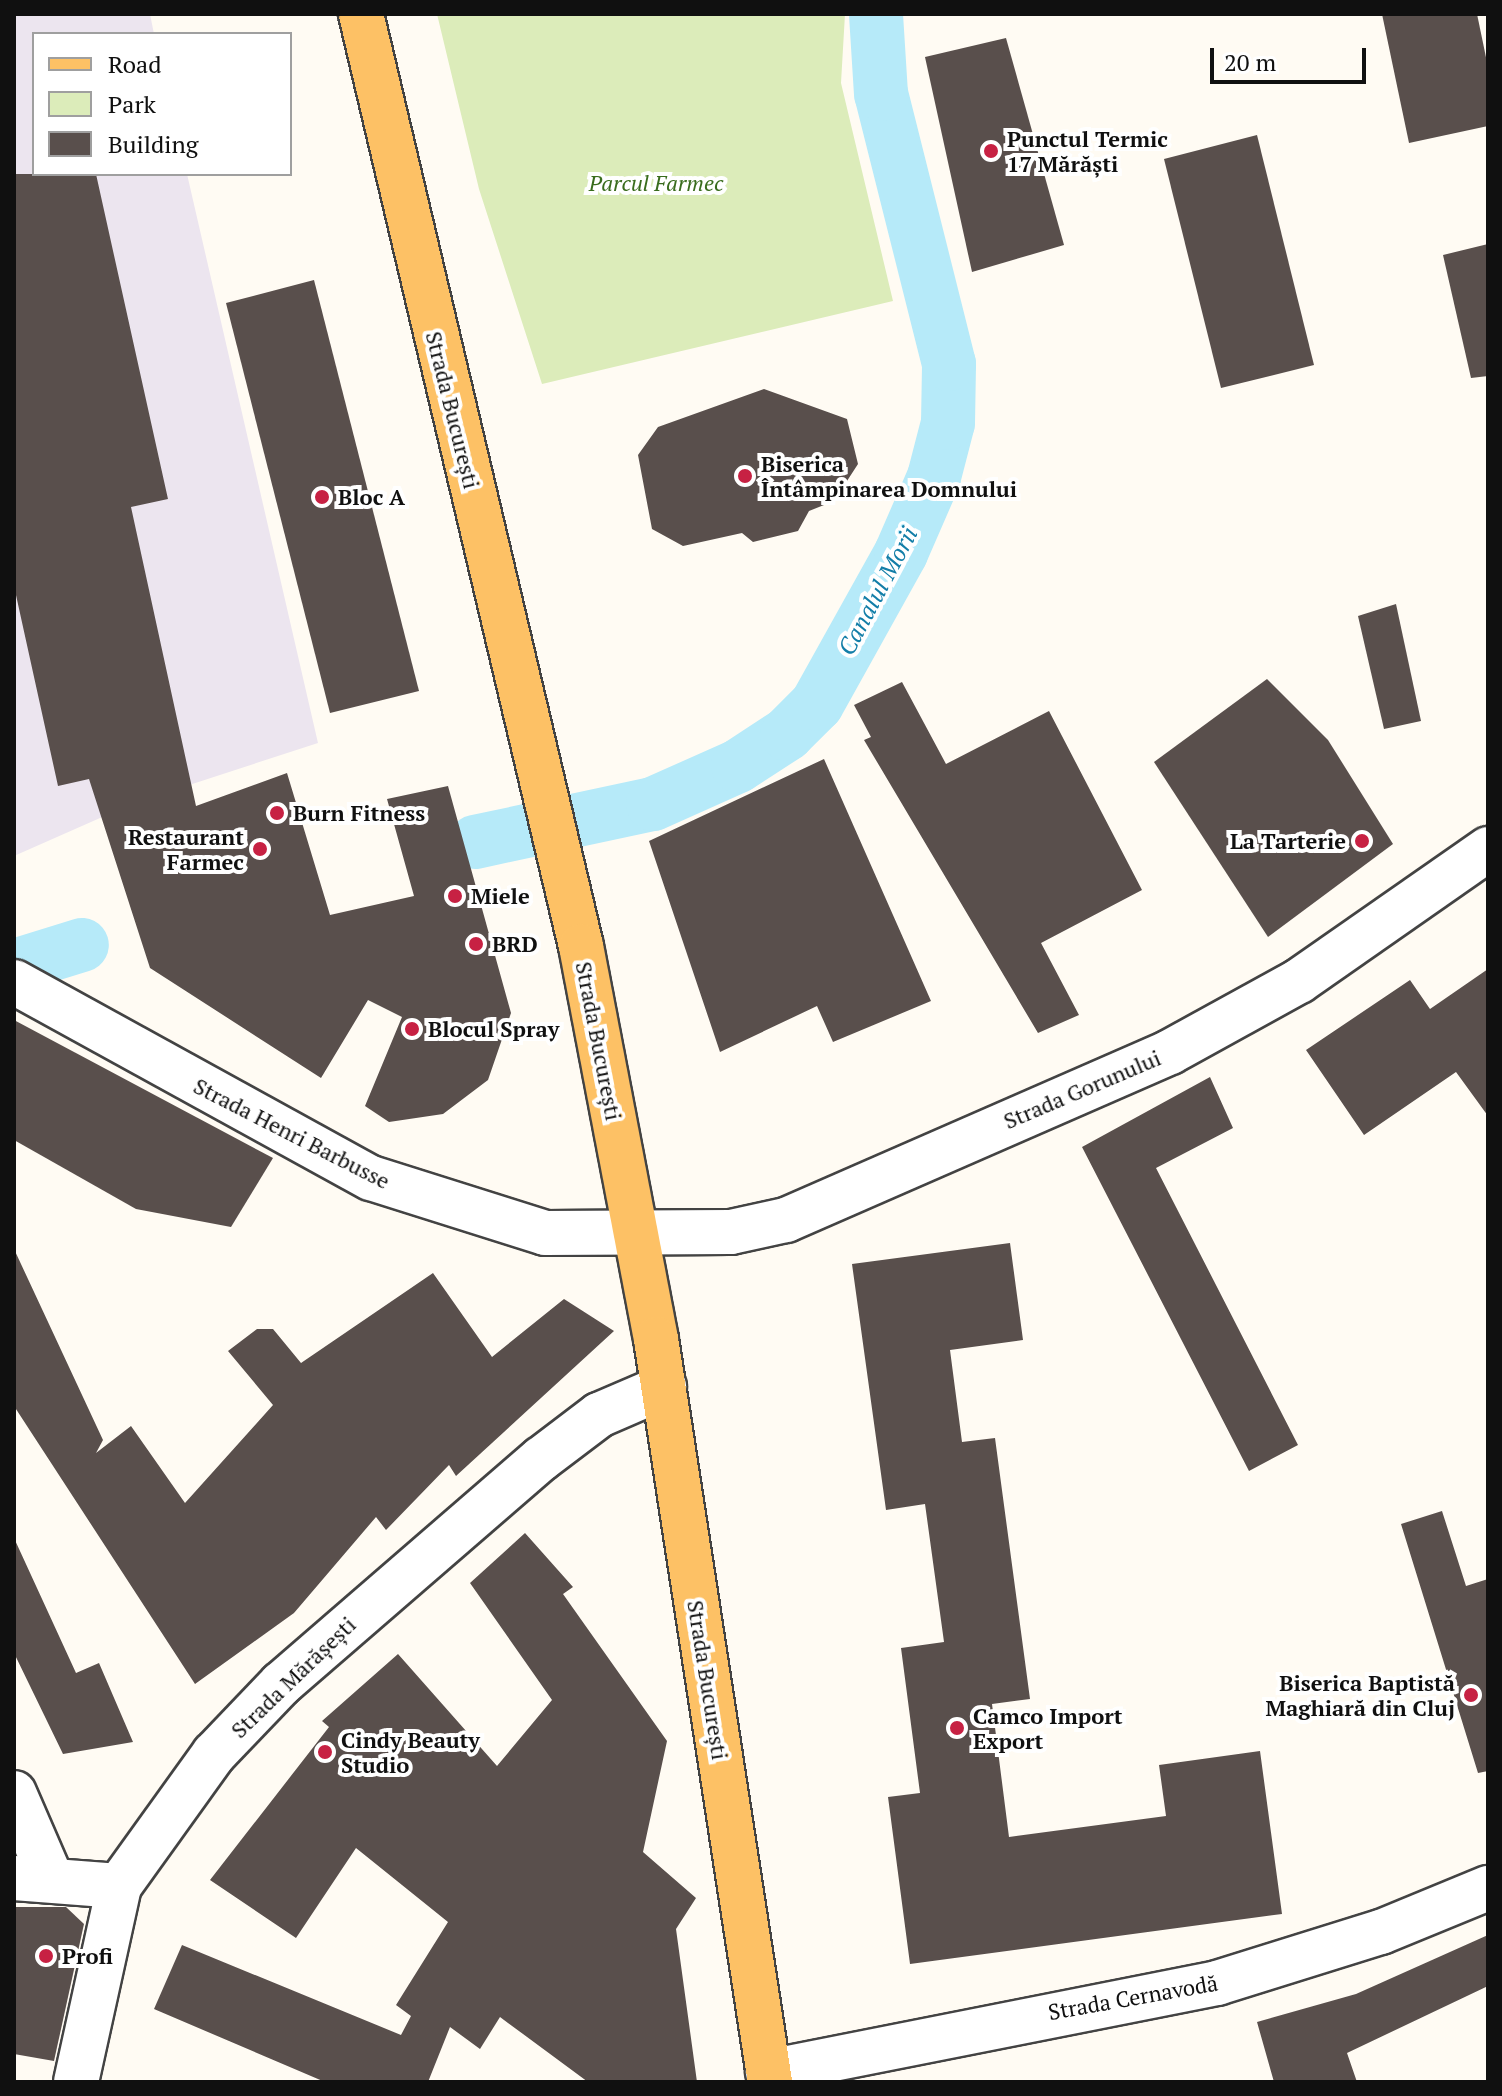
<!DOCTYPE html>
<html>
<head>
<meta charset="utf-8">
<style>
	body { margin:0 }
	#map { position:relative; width:1502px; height:2096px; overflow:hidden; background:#fffbf3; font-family:"PT Serif",serif }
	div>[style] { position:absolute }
	.industrial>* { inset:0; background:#ece5ef }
	.green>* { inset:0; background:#dcecba }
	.canal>* { height:54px; margin:-27px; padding:0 27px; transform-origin:27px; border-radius:27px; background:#b6eaf9 }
	.building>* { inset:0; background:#594f4c }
	.roads { filter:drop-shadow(2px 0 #434343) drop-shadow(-2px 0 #434343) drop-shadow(0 2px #434343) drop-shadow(0 -2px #434343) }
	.minor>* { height:44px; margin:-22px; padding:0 22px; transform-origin:22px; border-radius:22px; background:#fff }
	.major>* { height:44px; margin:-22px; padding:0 22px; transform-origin:22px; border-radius:22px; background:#fdc165 }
	.dots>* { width:22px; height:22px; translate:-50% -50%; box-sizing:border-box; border:4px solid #fff; border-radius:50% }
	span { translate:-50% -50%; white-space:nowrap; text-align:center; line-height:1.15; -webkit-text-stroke:8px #fff; paint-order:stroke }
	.poi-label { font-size:22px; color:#101010; font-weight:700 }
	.left { translate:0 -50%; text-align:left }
	.right { translate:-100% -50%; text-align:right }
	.park-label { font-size:22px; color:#396c1d; font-style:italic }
	.street-label { font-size:22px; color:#101010 }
	.water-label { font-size:24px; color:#137ea8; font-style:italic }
	.frame { position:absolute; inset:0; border:16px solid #101010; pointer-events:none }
	.legend { position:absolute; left:32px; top:32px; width:260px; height:144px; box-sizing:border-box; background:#fff; border:2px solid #9f9f9f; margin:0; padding:10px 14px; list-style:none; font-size:24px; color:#101010 }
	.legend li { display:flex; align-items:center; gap:16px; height:40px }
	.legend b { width:40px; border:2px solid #9f9f9f }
	.scale { position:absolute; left:1210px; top:48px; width:156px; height:36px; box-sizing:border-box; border:4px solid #101010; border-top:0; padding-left:10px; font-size:24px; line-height:28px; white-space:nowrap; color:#101010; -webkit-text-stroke:6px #fff; paint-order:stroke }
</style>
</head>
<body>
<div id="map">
	<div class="industrial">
		<i style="clip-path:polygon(14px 14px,150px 14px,154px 34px,34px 34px,34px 174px,187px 174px,318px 743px,134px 803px,14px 856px)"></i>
	</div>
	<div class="green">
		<i style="clip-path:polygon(437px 14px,845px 14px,841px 83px,893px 301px,542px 384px,479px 189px)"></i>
	</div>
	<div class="canal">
		<i style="left:475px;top:842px;width:182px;rotate:-12.1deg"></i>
		<i style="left:653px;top:804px;width:93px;rotate:-24.1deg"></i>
		<i style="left:738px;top:766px;width:59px;rotate:-33.1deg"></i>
		<i style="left:787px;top:734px;width:42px;rotate:-45deg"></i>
		<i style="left:817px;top:704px;width:173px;rotate:-60.9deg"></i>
		<i style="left:901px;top:553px;width:83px;rotate:-66.5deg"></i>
		<i style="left:934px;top:477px;width:56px;rotate:-75.5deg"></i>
		<i style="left:948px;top:423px;width:59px;rotate:-89deg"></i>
		<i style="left:949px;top:364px;width:278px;rotate:-104.1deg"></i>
		<i style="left:881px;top:94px;width:80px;rotate:-93.6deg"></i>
		<i style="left:14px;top:966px;width:71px;rotate:-17.2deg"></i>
	</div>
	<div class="building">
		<i style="clip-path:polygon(1382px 14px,1477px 14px,1488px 67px,1488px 126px,1409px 143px)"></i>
		<i style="clip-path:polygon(1006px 38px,1064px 245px,972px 272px,925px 57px)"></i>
		<i style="clip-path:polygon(1257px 135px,1314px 365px,1221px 388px,1164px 159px)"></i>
		<i style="clip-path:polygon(14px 174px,96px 174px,168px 499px,131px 507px,196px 806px,287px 773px,330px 915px,414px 896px,387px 799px,448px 786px,511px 1013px,488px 1080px,443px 1114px,389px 1122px,365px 1106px,402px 1017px,368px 1000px,321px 1078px,150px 968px,89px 779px,58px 786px,14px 586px)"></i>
		<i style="clip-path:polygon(1488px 244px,1488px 376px,1471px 378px,1443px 255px)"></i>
		<i style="clip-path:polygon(314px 280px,419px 691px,330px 713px,226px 303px)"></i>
		<i style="clip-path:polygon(764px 389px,847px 419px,858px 464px,834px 501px,809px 511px,798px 531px,753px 542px,742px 533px,683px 546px,652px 529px,638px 455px,658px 427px)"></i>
		<i style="clip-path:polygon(1396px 604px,1421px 721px,1384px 729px,1358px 616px)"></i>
		<i style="clip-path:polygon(1267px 679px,1328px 740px,1393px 844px,1268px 937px,1154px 762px)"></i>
		<i style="clip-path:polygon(902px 682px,946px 764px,1049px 711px,1142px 890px,1041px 943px,1079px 1015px,1038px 1033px,864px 740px,871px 737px,854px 705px)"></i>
		<i style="clip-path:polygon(824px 759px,931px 1001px,833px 1042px,817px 1006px,720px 1052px,649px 841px)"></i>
		<i style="clip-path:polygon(1488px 969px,1488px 1116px,1456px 1072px,1364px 1135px,1306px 1050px,1410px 980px,1430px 1009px)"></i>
		<i style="clip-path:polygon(14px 1020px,273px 1158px,231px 1227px,136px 1209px,14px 1140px)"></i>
		<i style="clip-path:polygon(1210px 1077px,1233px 1128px,1156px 1168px,1298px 1445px,1249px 1471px,1082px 1147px)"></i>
		<i style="clip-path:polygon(1010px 1243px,1023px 1340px,950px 1350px,962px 1442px,995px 1438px,1030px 1699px,992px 1704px,1009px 1837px,1166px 1816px,1159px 1765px,1260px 1751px,1282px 1914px,910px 1964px,888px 1797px,920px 1793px,901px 1648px,944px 1642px,925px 1504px,886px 1510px,852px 1264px)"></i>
		<i style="clip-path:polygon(14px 1249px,103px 1440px,96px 1453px,131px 1426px,185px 1503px,273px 1405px,228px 1351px,257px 1329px,273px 1329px,301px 1363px,433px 1273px,492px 1357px,564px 1299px,614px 1331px,456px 1476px,449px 1465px,386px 1530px,376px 1517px,294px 1613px,195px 1684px,14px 1406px)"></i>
		<i style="clip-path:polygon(1442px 1511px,1466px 1586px,1488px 1579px,1488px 1771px,1478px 1773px,1401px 1524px)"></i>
		<i style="clip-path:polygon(525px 1533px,573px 1587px,563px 1594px,667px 1741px,643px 1852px,696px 1898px,676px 1929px,697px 2082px,588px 2082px,500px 2017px,480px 2049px,450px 2027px,428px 2082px,325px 2082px,154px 2009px,182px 1945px,401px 2035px,411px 2016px,396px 2005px,448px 1922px,356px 1848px,296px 1938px,210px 1880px,329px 1727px,322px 1721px,398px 1654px,497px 1766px,552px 1700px,470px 1583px)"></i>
		<i style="clip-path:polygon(14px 1538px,76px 1673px,99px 1663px,133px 1742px,63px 1754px,14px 1653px)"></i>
		<i style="clip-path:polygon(14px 1907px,66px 1907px,84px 1924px,54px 2061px,14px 2054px)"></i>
		<i style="clip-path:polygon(1488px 1935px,1488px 1986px,1347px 2053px,1357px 2082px,1274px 2082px,1257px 2022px,1356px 1994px)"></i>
	</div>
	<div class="roads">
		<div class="minor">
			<i style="left:14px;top:982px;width:407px;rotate:28.8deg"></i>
			<i style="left:371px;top:1178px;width:182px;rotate:17.5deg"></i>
			<i style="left:545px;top:1233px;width:186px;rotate:-0.3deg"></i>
			<i style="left:731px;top:1232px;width:56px;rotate:-12.3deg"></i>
			<i style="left:786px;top:1220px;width:419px;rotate:-23.6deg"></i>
			<i style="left:1170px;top:1052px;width:147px;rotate:-28.8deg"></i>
			<i style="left:1299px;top:981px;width:231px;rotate:-34.9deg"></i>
			<i style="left:14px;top:1793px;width:90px;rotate:66.6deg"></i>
			<i style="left:14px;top:1878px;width:105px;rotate:4.4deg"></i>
			<i style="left:768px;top:2072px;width:458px;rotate:-11.2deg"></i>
			<i style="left:1217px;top:1983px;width:172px;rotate:-17.3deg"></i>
			<i style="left:1381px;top:1932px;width:116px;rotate:-22.4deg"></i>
			<i style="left:76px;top:2082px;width:201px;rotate:-77.6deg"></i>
			<i style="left:119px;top:1886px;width:163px;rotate:-54.3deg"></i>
			<i style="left:214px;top:1754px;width:97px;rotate:-46.3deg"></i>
			<i style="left:281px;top:1684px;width:344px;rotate:-40.9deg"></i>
			<i style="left:541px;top:1459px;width:73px;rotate:-37.2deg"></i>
			<i style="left:599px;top:1415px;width:71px;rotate:-23.3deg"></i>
		</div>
		<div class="major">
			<i style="left:361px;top:14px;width:958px;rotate:76.72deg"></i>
			<i style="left:581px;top:946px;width:400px;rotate:79.2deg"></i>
			<i style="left:656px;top:1339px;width:752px;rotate:81.28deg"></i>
		</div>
	</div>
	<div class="dots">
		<i style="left:991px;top:151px;background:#c72143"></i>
		<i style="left:745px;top:476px;background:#c72143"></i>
		<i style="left:322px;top:497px;background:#c72143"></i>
		<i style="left:277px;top:813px;background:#c72143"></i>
		<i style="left:1362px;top:841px;background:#c72143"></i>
		<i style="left:260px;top:849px;background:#c72143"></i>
		<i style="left:455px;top:896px;background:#c72143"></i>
		<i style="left:476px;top:944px;background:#c72143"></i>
		<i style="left:412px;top:1029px;background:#c72143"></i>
		<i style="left:1471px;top:1695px;background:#c72143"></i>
		<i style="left:957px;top:1728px;background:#c72143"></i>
		<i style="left:325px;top:1752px;background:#c72143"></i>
		<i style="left:46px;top:1956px;background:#c72143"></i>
	</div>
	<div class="poi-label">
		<span class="left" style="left:1007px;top:151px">Punctul Termic<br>17 Mărăști</span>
		<span class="left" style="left:761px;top:476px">Biserica<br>Întâmpinarea Domnului</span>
		<span class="left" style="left:338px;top:497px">Bloc A</span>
		<span class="left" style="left:293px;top:813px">Burn Fitness</span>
		<span class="right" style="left:244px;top:849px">Restaurant<br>Farmec</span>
		<span class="right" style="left:1346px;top:841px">La Tarterie</span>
		<span class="left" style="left:471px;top:896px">Miele</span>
		<span class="left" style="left:492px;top:944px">BRD</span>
		<span class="left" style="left:428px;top:1029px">Blocul Spray</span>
		<span class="right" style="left:1455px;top:1695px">Biserica Baptistă<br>Maghiară din Cluj</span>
		<span class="left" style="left:973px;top:1728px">Camco Import<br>Export</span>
		<span class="left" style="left:341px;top:1752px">Cindy Beauty<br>Studio</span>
		<span class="left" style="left:62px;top:1956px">Profi</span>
	</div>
	<div class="park-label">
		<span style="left:656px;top:183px">Parcul Farmec</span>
	</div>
	<div class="street-label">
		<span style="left:453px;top:410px;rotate:76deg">Strada București</span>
		<span style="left:599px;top:1041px;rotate:79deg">Strada București</span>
		<span style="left:1082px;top:1089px;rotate:-23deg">Strada Gorunului</span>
		<span style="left:292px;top:1133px;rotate:27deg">Strada Henri Barbusse</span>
		<span style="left:293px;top:1677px;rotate:-44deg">Strada Mărășești</span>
		<span style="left:708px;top:1680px;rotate:81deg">Strada București</span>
		<span style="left:1133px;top:1997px;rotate:-10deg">Strada Cernavodă</span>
	</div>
	<div class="water-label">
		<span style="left:878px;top:591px;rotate:-62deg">Canalul Morii</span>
	</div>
	<div class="frame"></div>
	<ul class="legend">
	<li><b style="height:10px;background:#fdc165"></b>Road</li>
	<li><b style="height:22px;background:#dcecba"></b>Park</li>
	<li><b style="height:22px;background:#594f4c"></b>Building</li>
	</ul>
	<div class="scale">20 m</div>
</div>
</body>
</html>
